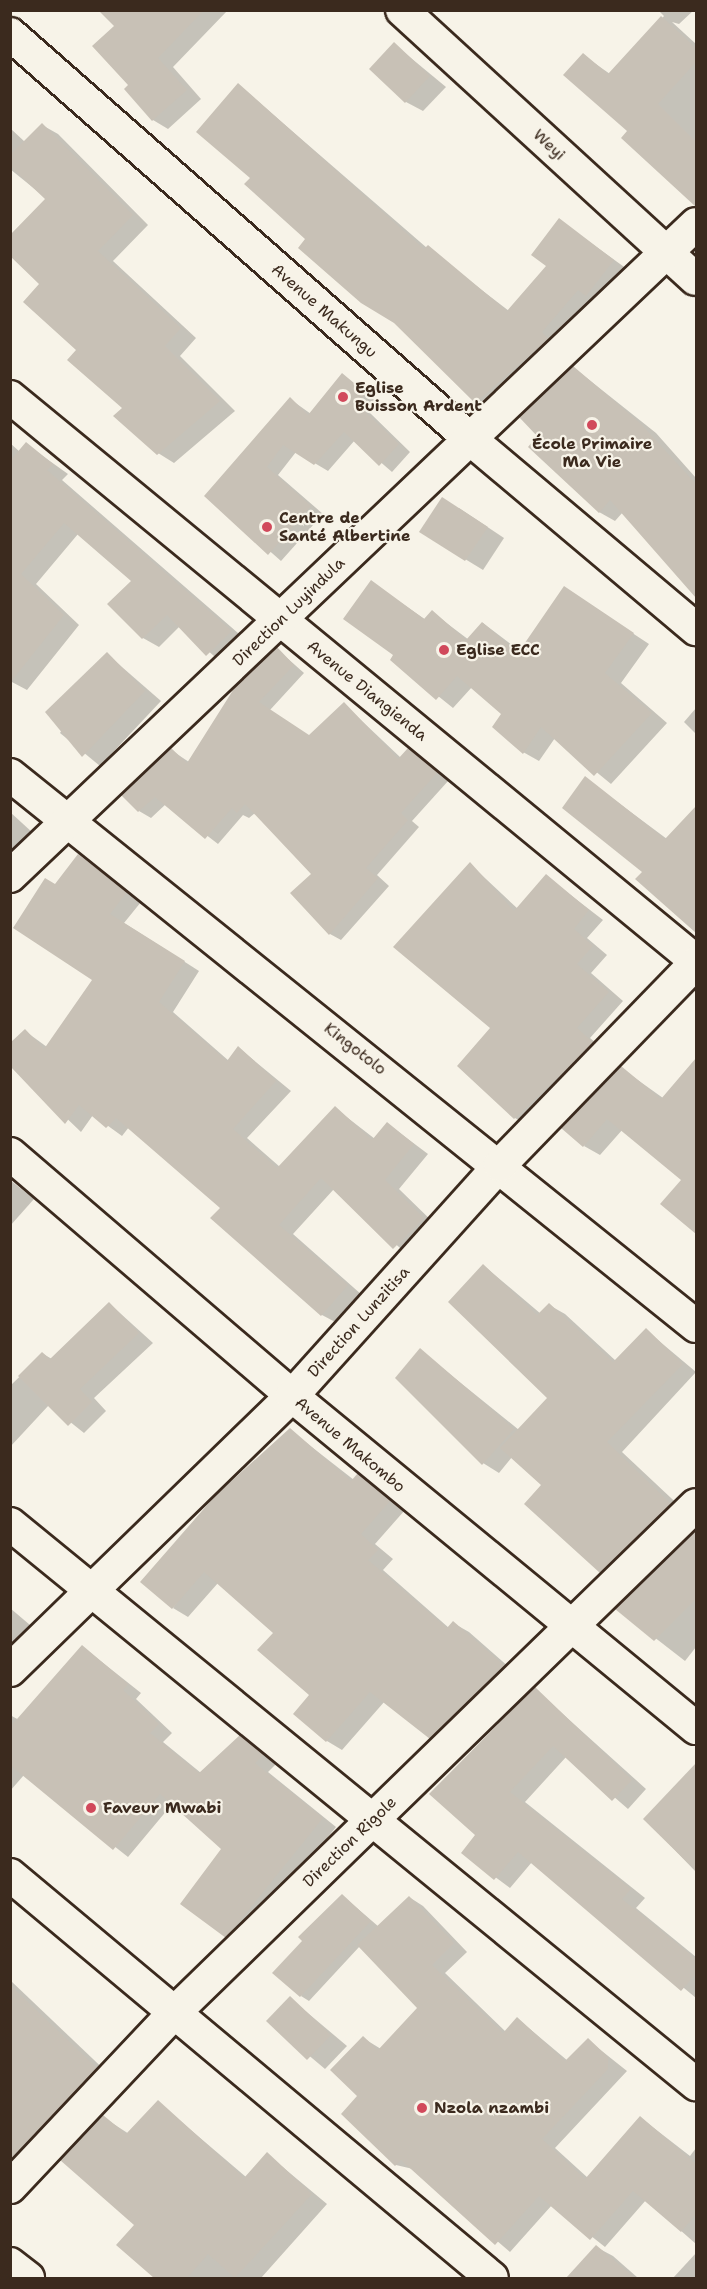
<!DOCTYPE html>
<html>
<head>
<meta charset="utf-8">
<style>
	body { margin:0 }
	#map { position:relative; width:707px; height:2289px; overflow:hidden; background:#f7f3e8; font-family:"Shantell Sans",sans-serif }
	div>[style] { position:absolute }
	.shadow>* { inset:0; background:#0003 }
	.building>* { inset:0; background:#c8c1b6 }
	.roads { filter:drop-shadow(2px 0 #3b2a1e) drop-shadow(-2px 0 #3b2a1e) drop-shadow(0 2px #3b2a1e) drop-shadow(0 -2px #3b2a1e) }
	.street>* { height:32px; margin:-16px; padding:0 16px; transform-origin:16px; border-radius:16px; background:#f7f3e8 }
	.dots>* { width:16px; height:16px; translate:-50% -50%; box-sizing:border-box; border:3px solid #f7f3e8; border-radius:50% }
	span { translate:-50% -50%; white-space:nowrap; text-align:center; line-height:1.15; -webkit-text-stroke:4.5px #f7f3e8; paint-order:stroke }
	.street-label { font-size:16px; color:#3b2a1e }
	.poi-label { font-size:16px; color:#3b2a1e; font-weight:700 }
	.left { translate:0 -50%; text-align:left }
	.frame { position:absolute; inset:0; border:12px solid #3b2a1e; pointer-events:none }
</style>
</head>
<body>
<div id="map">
	<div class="shadow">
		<i style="clip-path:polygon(100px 10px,228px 10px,173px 67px,201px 99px,168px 129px,153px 120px,131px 85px,116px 26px)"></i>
		<i style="clip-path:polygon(658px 10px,694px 10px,679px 24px,672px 22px,696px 44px,696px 204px,623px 138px,629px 131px,583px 55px,610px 74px,664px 16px)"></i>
		<i style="clip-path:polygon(394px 44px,446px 87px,423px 111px,406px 102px)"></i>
		<i style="clip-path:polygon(238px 84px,427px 248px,509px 311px,548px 266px,559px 220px,627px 269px,601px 303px,592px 298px,490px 410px,307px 239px,252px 178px)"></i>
		<i style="clip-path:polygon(42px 125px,58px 134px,148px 225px,113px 261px,196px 338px,180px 356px,235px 411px,174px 463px,158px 453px,78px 350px,42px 284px,47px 199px,10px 169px,10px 128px,25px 142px)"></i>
		<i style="clip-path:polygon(573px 367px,656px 433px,696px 478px,696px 595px,623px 512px,615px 521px,599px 512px)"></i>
		<i style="clip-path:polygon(342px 375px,378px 401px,369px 412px,410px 452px,392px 472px,355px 440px,328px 471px,296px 452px,278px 475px,323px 514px,281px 561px,207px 496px,290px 399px,311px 414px)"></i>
		<i style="clip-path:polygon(10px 443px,20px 452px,26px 444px,68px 474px,62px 480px,246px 640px,223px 664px,180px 626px,159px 647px,143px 638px,133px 581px,78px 534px,36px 584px,79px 625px,27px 690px,10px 681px)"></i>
		<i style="clip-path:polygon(459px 508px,504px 538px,483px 570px,421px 532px)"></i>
		<i style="clip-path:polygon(371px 582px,426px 620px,432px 612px,469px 640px,483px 623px,521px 652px,564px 588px,649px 644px,621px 683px,667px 723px,611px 784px,555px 738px,539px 761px,523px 752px,503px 714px,472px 687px,453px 708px,392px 659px,396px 655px)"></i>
		<i style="clip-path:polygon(277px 649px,304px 673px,270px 710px,310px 737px,344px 704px,401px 758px,408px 750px,449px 780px,412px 821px,419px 827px,377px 875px,389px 886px,341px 940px,330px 934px,313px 874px,255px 813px,249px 818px,243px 815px,218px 844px,166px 804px,151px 818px,139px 811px,171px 750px,189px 762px)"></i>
		<i style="clip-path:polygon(107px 654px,161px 701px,100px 766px,60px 733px)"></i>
		<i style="clip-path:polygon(696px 708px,696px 734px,684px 722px)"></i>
		<i style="clip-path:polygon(585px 778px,667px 839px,696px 808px,696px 928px,644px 871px)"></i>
		<i style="clip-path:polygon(10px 812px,33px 833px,10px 857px)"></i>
		<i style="clip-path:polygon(78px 856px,141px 902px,124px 923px,199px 971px,173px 1012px,229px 1061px,239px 1048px,291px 1091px,247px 1138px,280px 1167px,335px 1108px,375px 1139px,388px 1124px,428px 1154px,399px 1189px,438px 1227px,409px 1256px,334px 1189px,293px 1234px,362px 1295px,337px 1323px,322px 1315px,222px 1208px,129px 1127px,122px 1136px,93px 1115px,81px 1132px,10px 1064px,25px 1031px,47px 1047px,94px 979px,55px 886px)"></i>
		<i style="clip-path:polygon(470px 864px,518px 909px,546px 876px,603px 920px,587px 938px,607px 955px,591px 973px,623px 1001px,590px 1038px,607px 1052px,529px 1126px,515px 1118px,492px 1028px)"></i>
		<i style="clip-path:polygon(691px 1067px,696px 1070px,696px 1232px,662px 1204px,683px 1179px,623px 1129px,600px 1155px,584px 1146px,621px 1068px,663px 1098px)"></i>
		<i style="clip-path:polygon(10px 1180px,34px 1199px,10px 1226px)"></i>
		<i style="clip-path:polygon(483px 1265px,541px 1314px,549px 1305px,565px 1314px,616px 1361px,646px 1330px,696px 1372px,622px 1452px,687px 1513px,617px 1581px,601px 1572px,543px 1485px,512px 1457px,499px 1473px,483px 1463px,420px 1350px,519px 1430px,549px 1398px)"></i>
		<i style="clip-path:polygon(110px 1304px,153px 1343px,94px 1398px,106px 1411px,84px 1433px,49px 1405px,10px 1447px,10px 1386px,43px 1354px,52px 1359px)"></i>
		<i style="clip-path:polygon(290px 1430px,354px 1480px,358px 1475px,374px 1484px,405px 1510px,375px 1544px,393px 1559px,383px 1570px,449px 1628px,453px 1623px,469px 1632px,519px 1676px,447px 1746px,385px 1701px,342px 1750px,327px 1741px,311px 1695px,275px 1632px,218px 1583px,188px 1617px,173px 1608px)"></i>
		<i style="clip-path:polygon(696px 1532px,696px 1647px,685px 1661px,618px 1609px)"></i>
		<i style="clip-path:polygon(10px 1608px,30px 1625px,10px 1647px)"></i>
		<i style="clip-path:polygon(83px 1647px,141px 1693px,136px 1699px,172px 1733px,163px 1742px,201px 1773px,240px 1737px,277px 1763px,268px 1772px,336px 1827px,241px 1945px,226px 1936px,223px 1849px,173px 1803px,128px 1857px,24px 1775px,10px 1791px,10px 1715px,19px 1720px)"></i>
		<i style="clip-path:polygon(535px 1689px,646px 1789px,628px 1809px,567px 1756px,525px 1802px,645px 1898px,636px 1908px,696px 1957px,696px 1998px,532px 1862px,510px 1888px,463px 1853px,477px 1835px)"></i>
		<i style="clip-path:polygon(696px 1765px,696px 1872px,645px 1819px)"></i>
		<i style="clip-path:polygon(343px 1896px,379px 1927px,409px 1897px,423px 1906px,467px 1952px,445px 1973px,506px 2032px,518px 2019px,568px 2061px,588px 2040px,627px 2071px,555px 2148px,588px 2178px,641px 2118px,690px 2156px,696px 2148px,696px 2244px,646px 2200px,605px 2247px,552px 2205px,510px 2252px,413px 2169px,396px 2165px,363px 2038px,381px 2049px,419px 2008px,360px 1946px,309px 2001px,301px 1996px)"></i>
		<i style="clip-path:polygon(10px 1980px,114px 2079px,10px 2193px)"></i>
		<i style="clip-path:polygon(290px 1998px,347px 2046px,325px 2069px,268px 2021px)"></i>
		<i style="clip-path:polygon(158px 2102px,246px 2177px,267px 2154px,327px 2204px,261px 2278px,156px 2278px,118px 2245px,136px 2224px,103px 2117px,129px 2134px)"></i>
		<i style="clip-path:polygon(596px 2247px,613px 2256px,638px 2278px,568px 2278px)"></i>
		<i style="clip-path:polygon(696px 2253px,696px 2278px,673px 2278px)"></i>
	</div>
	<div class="building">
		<i style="clip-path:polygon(98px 10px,204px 10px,158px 58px,187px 90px,152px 121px,124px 89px,128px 85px,92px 46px,114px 26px)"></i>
		<i style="clip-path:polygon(661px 16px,696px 48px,696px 62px,658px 104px,696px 142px,696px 207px,621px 138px,627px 131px,563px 75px,583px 53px,608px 74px)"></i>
		<i style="clip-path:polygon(394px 42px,430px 76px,405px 103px,369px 69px)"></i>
		<i style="clip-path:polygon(238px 83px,424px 249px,428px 245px,507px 311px,546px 266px,531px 255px,559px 218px,614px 260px,586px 296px,578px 290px,542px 332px,548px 339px,475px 403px,394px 323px,361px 303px,298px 248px,305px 239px,244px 184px,250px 178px,196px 132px)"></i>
		<i style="clip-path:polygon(42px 123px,133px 215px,98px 251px,181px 328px,165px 346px,220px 401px,157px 455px,113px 416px,122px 408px,67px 360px,76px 350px,23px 302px,39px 284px,10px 256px,10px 235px,45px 199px,10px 166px,10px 155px)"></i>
		<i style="clip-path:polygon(573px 366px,640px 423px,696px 484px,696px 598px,610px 500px,599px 513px,528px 447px,537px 436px,519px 417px)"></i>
		<i style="clip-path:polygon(342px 373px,366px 393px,357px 404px,399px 444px,379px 466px,344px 432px,314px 465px,283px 445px,267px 467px,311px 506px,268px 555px,204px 496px,290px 397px,308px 415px)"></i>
		<i style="clip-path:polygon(26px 442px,53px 464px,47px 470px,232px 631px,206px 656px,167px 615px,142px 639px,107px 604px,131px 581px,64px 523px,21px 574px,64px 615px,10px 683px,10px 461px)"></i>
		<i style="clip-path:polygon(442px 497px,488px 527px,465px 561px,419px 532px)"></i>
		<i style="clip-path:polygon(371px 580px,424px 619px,432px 610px,466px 640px,482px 622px,518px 653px,564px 586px,634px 633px,605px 673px,652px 713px,594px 776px,541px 727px,523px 754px,492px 727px,501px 714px,457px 676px,436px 700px,390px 660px,393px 655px,343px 619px)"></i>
		<i style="clip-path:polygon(277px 647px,294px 665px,259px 702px,309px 735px,344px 702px,398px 759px,408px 748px,438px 772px,401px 813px,408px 820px,366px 868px,378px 878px,329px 935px,290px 893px,311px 874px,245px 804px,237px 813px,232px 808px,205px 839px,155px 797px,138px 812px,121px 795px,171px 748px,187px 763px,235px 687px)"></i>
		<i style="clip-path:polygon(107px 652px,145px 691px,82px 757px,45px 712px)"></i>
		<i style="clip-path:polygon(585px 776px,665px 839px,696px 806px,696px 933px,635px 879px,642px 872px,562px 808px)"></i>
		<i style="clip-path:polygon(78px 854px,127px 892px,110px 914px,185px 961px,159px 1002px,227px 1061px,238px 1046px,276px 1081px,233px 1129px,277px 1168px,335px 1106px,372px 1140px,387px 1122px,414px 1144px,385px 1180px,424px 1218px,393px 1249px,321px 1178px,279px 1225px,348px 1285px,321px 1316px,210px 1218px,220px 1208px,116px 1118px,106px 1128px,79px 1105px,65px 1124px,10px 1066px,10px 1043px,25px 1029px,44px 1049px,92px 980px,13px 928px,45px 878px,55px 884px)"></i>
		<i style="clip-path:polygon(470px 862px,514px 911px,546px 874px,589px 910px,574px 929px,593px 946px,577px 964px,609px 992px,577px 1028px,594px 1043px,514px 1119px,457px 1066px,490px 1028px,393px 947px)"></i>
		<i style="clip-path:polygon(696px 1058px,696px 1234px,660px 1204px,681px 1180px,607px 1119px,583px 1147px,561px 1128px,621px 1066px,661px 1099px)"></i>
		<i style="clip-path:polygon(483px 1264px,537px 1315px,549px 1303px,613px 1362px,646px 1328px,683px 1364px,607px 1442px,671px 1504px,600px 1573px,524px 1504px,541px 1485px,500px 1448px,547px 1398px,448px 1302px)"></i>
		<i style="clip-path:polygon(109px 1302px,139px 1333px,80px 1389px,92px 1402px,68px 1426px,18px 1376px,42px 1352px,50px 1359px)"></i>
		<i style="clip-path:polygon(420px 1348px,514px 1429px,482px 1465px,395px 1378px)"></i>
		<i style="clip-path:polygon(290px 1428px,351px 1481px,358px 1473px,391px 1500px,361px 1534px,378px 1550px,368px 1560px,447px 1628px,453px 1621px,505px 1666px,430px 1739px,370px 1692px,326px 1742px,293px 1714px,309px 1695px,257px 1650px,273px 1633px,204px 1572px,172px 1609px,140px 1582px,215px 1496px)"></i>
		<i style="clip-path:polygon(696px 1530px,696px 1599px,654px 1641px,615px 1609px)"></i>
		<i style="clip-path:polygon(82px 1645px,128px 1684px,123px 1690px,159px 1724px,150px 1733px,199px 1773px,240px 1735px,264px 1754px,255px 1763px,323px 1818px,226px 1938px,180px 1904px,221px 1849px,160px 1794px,113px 1850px,10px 1765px,10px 1727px)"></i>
		<i style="clip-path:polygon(535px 1687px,632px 1780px,612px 1801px,553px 1746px,510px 1792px,631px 1889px,622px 1899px,696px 1959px,696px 1974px,681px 1991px,518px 1852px,494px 1880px,461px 1853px,475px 1835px,429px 1794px)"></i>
		<i style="clip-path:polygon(696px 1763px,696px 1871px,643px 1819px)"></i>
		<i style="clip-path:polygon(342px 1894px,371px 1921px,300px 1997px,272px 1973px,302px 1941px,298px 1937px)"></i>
		<i style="clip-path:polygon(409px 1896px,454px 1943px,432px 1965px,503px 2033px,517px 2017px,565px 2061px,588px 2038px,608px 2057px,608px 2069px,542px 2139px,585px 2179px,640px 2116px,696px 2164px,696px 2214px,681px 2232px,633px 2191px,590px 2240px,539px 2196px,495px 2245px,401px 2160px,395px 2166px,341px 2114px,357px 2096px,330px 2070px,363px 2036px,378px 2050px,417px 2008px,357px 1945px)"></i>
		<i style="clip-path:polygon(10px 1985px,97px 2068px,10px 2160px)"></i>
		<i style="clip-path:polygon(290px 1996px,331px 2035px,307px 2060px,266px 2021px)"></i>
		<i style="clip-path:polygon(158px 2100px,244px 2178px,267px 2152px,312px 2194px,235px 2278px,208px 2254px,187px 2278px,154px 2278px,116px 2245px,134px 2225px,60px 2160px,103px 2115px,126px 2134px)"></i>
		<i style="clip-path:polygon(596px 2245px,635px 2278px,566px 2278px)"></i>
	</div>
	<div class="roads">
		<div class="street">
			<i style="left:402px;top:10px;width:398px;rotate:42.5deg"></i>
			<i style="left:10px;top:34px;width:611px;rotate:41.35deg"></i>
			<i style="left:469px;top:438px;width:297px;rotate:40.1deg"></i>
			<i style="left:10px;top:397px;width:888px;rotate:39.43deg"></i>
			<i style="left:10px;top:775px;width:880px;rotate:38.77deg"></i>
			<i style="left:10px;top:876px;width:946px;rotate:-43.54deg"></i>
			<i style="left:10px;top:1154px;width:372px;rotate:40.6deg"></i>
			<i style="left:292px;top:1396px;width:523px;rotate:39.41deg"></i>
			<i style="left:10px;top:1524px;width:886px;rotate:39.23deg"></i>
			<i style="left:10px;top:1670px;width:393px;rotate:-44.2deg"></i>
			<i style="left:292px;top:1396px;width:311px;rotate:-48deg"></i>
			<i style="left:500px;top:1165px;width:281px;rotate:-45.9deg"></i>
			<i style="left:10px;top:1875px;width:628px;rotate:39.9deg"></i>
			<i style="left:10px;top:2187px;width:239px;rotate:-46.7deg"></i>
			<i style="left:174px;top:2013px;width:728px;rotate:-44.22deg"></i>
			<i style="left:10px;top:2264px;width:23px;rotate:38deg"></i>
		</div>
	</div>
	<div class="dots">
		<i style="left:343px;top:397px;background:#d1495b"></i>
		<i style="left:592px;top:425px;background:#d1495b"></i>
		<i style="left:267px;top:527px;background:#d1495b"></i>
		<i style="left:444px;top:650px;background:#d1495b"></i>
		<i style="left:91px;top:1808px;background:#d1495b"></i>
		<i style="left:422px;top:2108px;background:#d1495b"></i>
	</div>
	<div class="street-label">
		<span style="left:549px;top:145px;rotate:43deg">Weyi</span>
		<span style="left:324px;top:311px;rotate:41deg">Avenue Makungu</span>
		<span style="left:289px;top:612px;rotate:-44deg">Direction Luyindula</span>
		<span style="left:367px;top:691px;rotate:39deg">Avenue Diangienda</span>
		<span style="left:355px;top:1049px;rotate:38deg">Kingotolo</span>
		<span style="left:359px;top:1322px;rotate:-48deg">Direction Lunzitisa</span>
		<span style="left:350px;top:1445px;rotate:40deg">Avenue Makombo</span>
		<span style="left:350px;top:1842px;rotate:-44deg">Direction Rigole</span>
	</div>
	<div class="poi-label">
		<span class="left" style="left:355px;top:397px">Eglise<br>Buisson Ardent</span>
		<span style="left:592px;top:453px">École Primaire<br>Ma Vie</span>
		<span class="left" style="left:279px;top:527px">Centre de<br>Santé Albertine</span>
		<span class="left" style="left:456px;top:650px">Eglise ECC</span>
		<span class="left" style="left:103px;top:1808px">Faveur Mwabi</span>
		<span class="left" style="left:434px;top:2108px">Nzola nzambi</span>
	</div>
	<div class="frame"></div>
</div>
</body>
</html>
